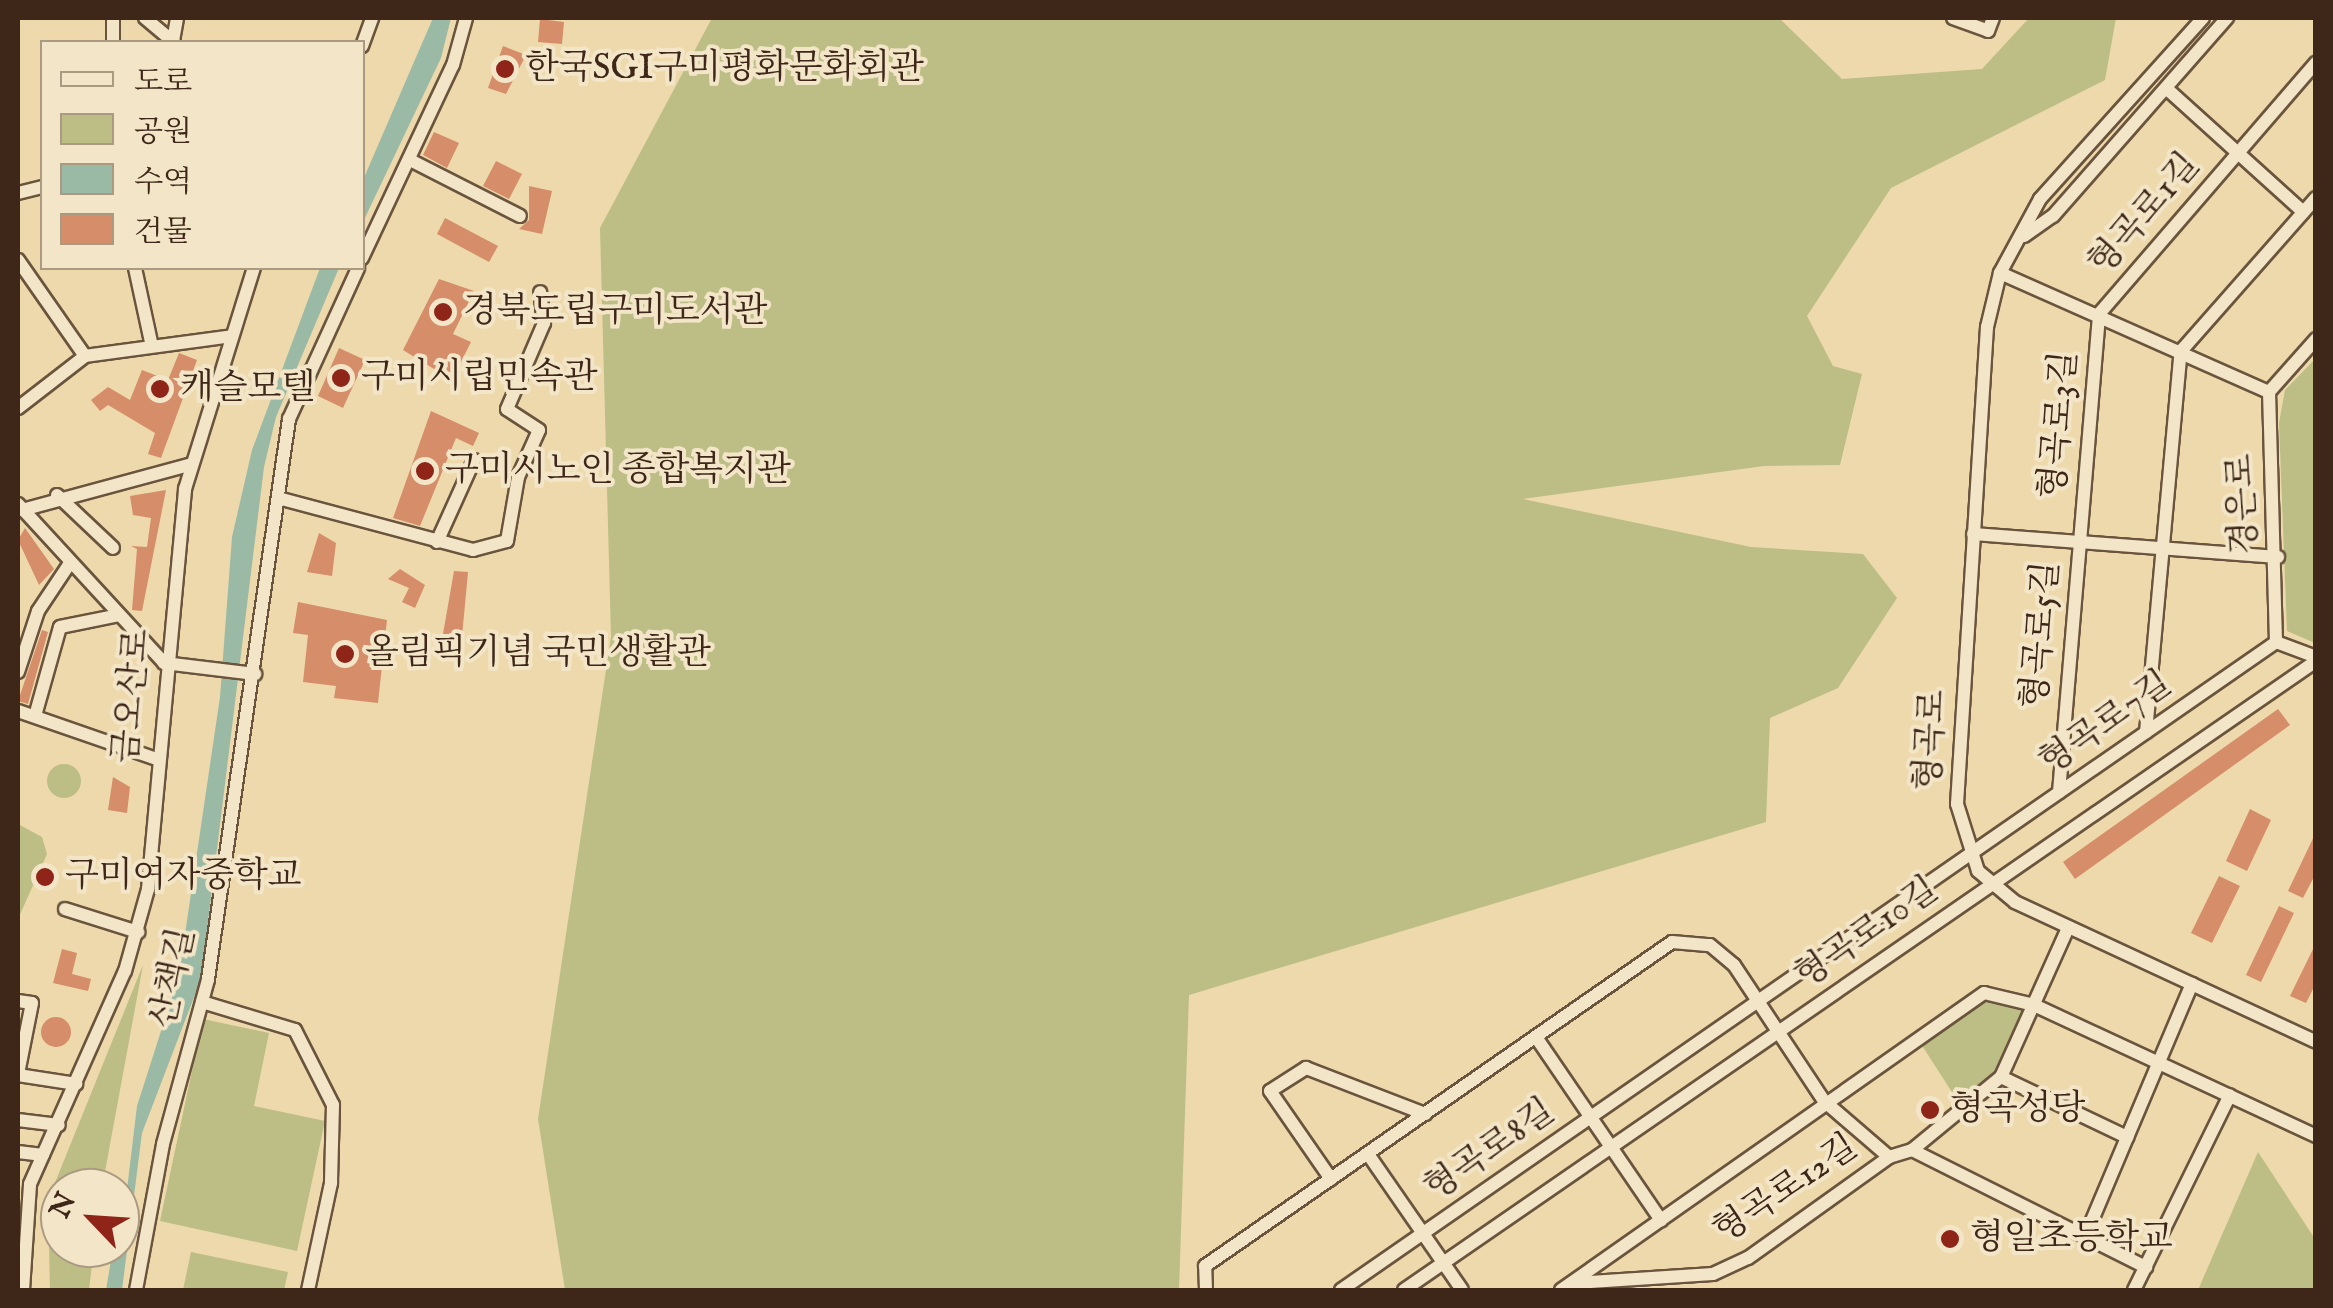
<!DOCTYPE html>
<html>
<head>
<meta charset="utf-8">
<style>
	body { margin:0 }
	#map { position:relative; width:2333px; height:1308px; overflow:hidden; background:#edd9ab; font-family:"IM FELL English","Noto Serif KR",serif }
	div>[style] { position:absolute }
	.green>* { inset:0; background:#bcbe86 }
	.round { border-radius:50% }
	.water>* { inset:0; background:#9abaa6 }
	.building>* { inset:0; background:#d58d6a }
	.roads { filter:drop-shadow(2px 0 #6a543d) drop-shadow(-2px 0 #6a543d) drop-shadow(0 2px #6a543d) drop-shadow(0 -2px #6a543d) }
	.minor>* { height:12px; margin:-6px; padding:0 6px; transform-origin:6px; border-radius:6px; background:#f3e6c8 }
	.dots>* { width:28px; height:28px; translate:-50% -50%; box-sizing:border-box; border:5px solid #f3e6c8; border-radius:50% }
	span { translate:-50% -50%; white-space:nowrap; text-align:center; line-height:1.15; -webkit-text-stroke:8px #f3e6c8; paint-order:stroke }
	.poi-label { font-size:35px; color:#3e2718 }
	.left { translate:0 -50%; text-align:left }
	.street-label { font-size:35px; color:#3e2718 }
	.frame { position:absolute; inset:0; border:20px solid #3e2718; pointer-events:none }
	.legend { position:absolute; left:40px; top:40px; width:325px; height:230px; box-sizing:border-box; background:#f3e6c8; border:2px solid #ab9a82; margin:0; padding:12px 18px; list-style:none; font-size:30px; color:#3e2718 }
	.legend li { display:flex; align-items:center; gap:20px; height:50px }
	.legend b { width:50px; border:2px solid #ab9a82 }
	.north { position:absolute; left:40px; top:1168px; width:100px; height:100px; box-sizing:border-box; background:#f3e6c8; border:2px solid #ab9a82; border-radius:50%; rotate:295deg; font-size:28px; font-weight:700; line-height:40px; text-align:center; color:#3e2718 }
	.north::after { content:''; display:block; margin:auto; width:35px; height:45px; background:#8f2418; clip-path:polygon(50% 0,100% 100%,50% 72%,0 100%) }
</style>
</head>
<body>
<div id="map">
	<div class="green">
		<i style="clip-path:polygon(712px 18px,1779px 18px,1842px 79px,1982px 69px,2029px 18px,2116px 18px,2105px 80px,1891px 188px,1807px 316px,1833px 366px,1862px 374px,1840px 465px,1764px 466px,1523px 499px,1751px 547px,1863px 554px,1897px 598px,1838px 688px,1770px 718px,1766px 822px,1189px 995px,1179px 1290px,565px 1290px,538px 1119px,611px 637px,600px 228px)"></i>
		<i style="clip-path:polygon(2315px 359px,2315px 643px,2287px 631px,2279px 423px,2285px 390px)"></i>
		<i class="round" style="left:47px;top:764px;width:34px;height:34px"></i>
		<i style="clip-path:polygon(18px 824px,42px 837px,47px 854px,18px 919px)"></i>
		<i style="clip-path:polygon(143px 965px,102px 1188px,60px 1188px,60px 1248px,94px 1248px,89px 1290px,50px 1290px,48px 1200px)"></i>
		<i style="clip-path:polygon(1986px 996px,2028px 1012px,1998px 1075px,1959px 1103px,1921px 1044px)"></i>
		<i style="clip-path:polygon(203px 1019px,269px 1033px,254px 1106px,325px 1121px,297px 1251px,160px 1221px)"></i>
		<i style="clip-path:polygon(2258px 1152px,2315px 1239px,2315px 1290px,2198px 1290px)"></i>
		<i style="clip-path:polygon(191px 1252px,288px 1272px,284px 1290px,183px 1290px)"></i>
	</div>
	<div class="water">
		<i style="clip-path:polygon(433px 18px,451px 18px,441px 58px,363px 222px,363px 180px)"></i>
		<i style="clip-path:polygon(320px 268px,339px 268px,276px 417px,264px 467px,201px 979px,142px 1133px,122px 1290px,106px 1290px,113px 1248px,120px 1248px,137px 1106px,179px 975px,220px 697px,232px 537px,252px 450px)"></i>
	</div>
	<div class="building">
		<i style="clip-path:polygon(540px 19px,564px 22px,562px 44px,538px 42px)"></i>
		<i style="clip-path:polygon(503px 46px,526px 55px,506px 94px,488px 88px)"></i>
		<i style="clip-path:polygon(434px 132px,459px 143px,447px 168px,423px 155px)"></i>
		<i style="clip-path:polygon(496px 161px,522px 174px,509px 199px,483px 186px)"></i>
		<i style="clip-path:polygon(529px 186px,552px 191px,542px 234px,519px 229px,529px 220px)"></i>
		<i style="clip-path:polygon(445px 218px,498px 246px,489px 262px,437px 234px)"></i>
		<i style="clip-path:polygon(439px 279px,474px 291px,453px 334px,471px 342px,452px 380px,403px 350px)"></i>
		<i style="clip-path:polygon(339px 348px,365px 360px,343px 408px,318px 396px)"></i>
		<i style="clip-path:polygon(179px 353px,197px 360px,161px 458px,148px 454px,155px 433px,108px 405px,100px 411px,91px 400px,108px 387px,130px 400px,142px 370px,168px 380px)"></i>
		<i style="clip-path:polygon(431px 411px,479px 433px,473px 446px,456px 438px,420px 526px,393px 518px)"></i>
		<i style="clip-path:polygon(166px 490px,142px 611px,132px 610px,137px 549px,131px 546px,147px 547px,151px 518px,133px 515px,130px 496px)"></i>
		<i style="clip-path:polygon(25px 528px,54px 569px,39px 585px,18px 540px)"></i>
		<i style="clip-path:polygon(319px 533px,336px 543px,332px 576px,307px 572px)"></i>
		<i style="clip-path:polygon(400px 569px,425px 585px,415px 608px,402px 602px,409px 588px,388px 579px)"></i>
		<i style="clip-path:polygon(454px 571px,468px 572px,462px 636px,443px 634px)"></i>
		<i style="clip-path:polygon(298px 602px,387px 620px,378px 703px,334px 698px,336px 686px,303px 682px,308px 635px,293px 633px)"></i>
		<i style="clip-path:polygon(42px 630px,48px 632px,28px 704px,18px 701px)"></i>
		<i style="clip-path:polygon(2278px 709px,2290px 725px,2075px 879px,2063px 862px)"></i>
		<i style="clip-path:polygon(113px 777px,130px 787px,127px 813px,108px 810px)"></i>
		<i style="clip-path:polygon(2250px 809px,2271px 820px,2247px 871px,2226px 861px)"></i>
		<i style="clip-path:polygon(2316px 832px,2316px 873px,2303px 898px,2288px 891px)"></i>
		<i style="clip-path:polygon(2219px 876px,2240px 886px,2212px 943px,2191px 933px)"></i>
		<i style="clip-path:polygon(2279px 906px,2294px 913px,2261px 982px,2246px 975px)"></i>
		<i style="clip-path:polygon(2316px 943px,2316px 983px,2306px 1003px,2290px 996px)"></i>
		<i style="clip-path:polygon(62px 949px,77px 953px,72px 974px,91px 979px,88px 991px,53px 983px)"></i>
		<i class="round" style="left:41px;top:1017px;width:30px;height:30px"></i>
	</div>
	<div class="roads">
		<div class="minor">
			<i style="left:145px;top:18px;width:38px;rotate:40deg"></i>
			<i style="left:1953px;top:18px;width:37px;rotate:20deg"></i>
			<i style="left:1988px;top:31px;width:14px;rotate:-69deg"></i>
			<i style="left:2203px;top:18px;width:244px;rotate:132deg"></i>
			<i style="left:2040px;top:199px;width:84px;rotate:118.4deg"></i>
			<i style="left:2000px;top:273px;width:56px;rotate:103.5deg"></i>
			<i style="left:1987px;top:327px;width:478px;rotate:93.6deg"></i>
			<i style="left:1957px;top:804px;width:70px;rotate:72.6deg"></i>
			<i style="left:1978px;top:871px;width:48px;rotate:40deg"></i>
			<i style="left:2015px;top:902px;width:332px;rotate:24.9deg"></i>
			<i style="left:173px;top:41px;width:23px;rotate:-80deg"></i>
			<i style="left:113px;top:42px;width:24px;rotate:-90deg"></i>
			<i style="left:362px;top:46px;width:30px;rotate:-70deg"></i>
			<i style="left:2166px;top:88px;width:185px;rotate:42.1deg"></i>
			<i style="left:412px;top:161px;width:121px;rotate:27deg"></i>
			<i style="left:18px;top:193px;width:25px;rotate:-14deg"></i>
			<i style="left:2024px;top:236px;width:35px;rotate:-35deg"></i>
			<i style="left:2053px;top:216px;width:264px;rotate:-48.7deg"></i>
			<i style="left:362px;top:258px;width:213px;rotate:-64.8deg"></i>
			<i style="left:453px;top:65px;width:49px;rotate:-74.5deg"></i>
			<i style="left:18px;top:260px;width:117px;rotate:55.1deg"></i>
			<i style="left:135px;top:268px;width:76px;rotate:77.8deg"></i>
			<i style="left:2000px;top:273px;width:294px;rotate:23.9deg"></i>
			<i style="left:18px;top:408px;width:85px;rotate:-37.8deg"></i>
			<i style="left:85px;top:356px;width:148px;rotate:-7.7deg"></i>
			<i style="left:57px;top:495px;width:77px;rotate:43.4deg"></i>
			<i style="left:278px;top:498px;width:202px;rotate:14.9deg"></i>
			<i style="left:473px;top:550px;width:35px;rotate:-15deg"></i>
			<i style="left:507px;top:541px;width:65px;rotate:-80.2deg"></i>
			<i style="left:518px;top:477px;width:51px;rotate:-65.9deg"></i>
			<i style="left:539px;top:430px;width:38px;rotate:-147deg"></i>
			<i style="left:507px;top:409px;width:94px;rotate:-66.7deg"></i>
			<i style="left:544px;top:323px;width:31px;rotate:-97deg"></i>
			<i style="left:18px;top:504px;width:216px;rotate:47.4deg"></i>
			<i style="left:164px;top:663px;width:92px;rotate:6.9deg"></i>
			<i style="left:22px;top:510px;width:176px;rotate:-15.1deg"></i>
			<i style="left:1973px;top:534px;width:306px;rotate:4.3deg"></i>
			<i style="left:437px;top:542px;width:90px;rotate:-65.7deg"></i>
			<i style="left:2276px;top:642px;width:250px;rotate:-91.6deg"></i>
			<i style="left:2269px;top:392px;width:71px;rotate:-48.4deg"></i>
			<i style="left:2276px;top:642px;width:43px;rotate:20.6deg"></i>
			<i style="left:18px;top:672px;width:64px;rotate:-71.8deg"></i>
			<i style="left:38px;top:611px;width:58px;rotate:-56.3deg"></i>
			<i style="left:18px;top:711px;width:147px;rotate:19.1deg"></i>
			<i style="left:35px;top:716px;width:92px;rotate:-74.3deg"></i>
			<i style="left:60px;top:627px;width:60px;rotate:-11.5deg"></i>
			<i style="left:2146px;top:732px;width:383px;rotate:-84.8deg"></i>
			<i style="left:2181px;top:351px;width:204px;rotate:-48.6deg"></i>
			<i style="left:2059px;top:792px;width:480px;rotate:-85.2deg"></i>
			<i style="left:2099px;top:314px;width:332px;rotate:-49.2deg"></i>
			<i style="left:65px;top:909px;width:77px;rotate:17.5deg"></i>
			<i style="left:18px;top:1001px;width:14px;rotate:8deg"></i>
			<i style="left:32px;top:1003px;width:72px;rotate:101.2deg"></i>
			<i style="left:202px;top:1002px;width:97px;rotate:16.8deg"></i>
			<i style="left:295px;top:1030px;width:84px;rotate:63.1deg"></i>
			<i style="left:333px;top:1105px;width:78px;rotate:91.5deg"></i>
			<i style="left:331px;top:1183px;width:109px;rotate:102.1deg"></i>
			<i style="left:1536px;top:1037px;width:222px;rotate:55.7deg"></i>
			<i style="left:18px;top:1075px;width:59px;rotate:8.8deg"></i>
			<i style="left:2001px;top:1077px;width:140px;rotate:25.5deg"></i>
			<i style="left:18px;top:1120px;width:41px;rotate:7deg"></i>
			<i style="left:1912px;top:1150px;width:262px;rotate:26.6deg"></i>
			<i style="left:18px;top:1152px;width:25px;rotate:7deg"></i>
			<i style="left:1368px;top:1154px;width:165px;rotate:55.3deg"></i>
			<i style="left:1331px;top:1179px;width:107px;rotate:-124.7deg"></i>
			<i style="left:1270px;top:1091px;width:43px;rotate:-32.6deg"></i>
			<i style="left:1306px;top:1068px;width:128px;rotate:21.1deg"></i>
			<i style="left:2085px;top:1237px;width:275px;rotate:-67.1deg"></i>
			<i style="left:1575px;top:1283px;width:138px;rotate:-3.7deg"></i>
			<i style="left:1713px;top:1274px;width:38px;rotate:-25deg"></i>
			<i style="left:1748px;top:1258px;width:173px;rotate:-35.6deg"></i>
			<i style="left:1889px;top:1157px;width:24px;rotate:-17deg"></i>
			<i style="left:1912px;top:1150px;width:115px;rotate:-39.4deg"></i>
			<i style="left:2001px;top:1077px;width:163px;rotate:-65.8deg"></i>
			<i style="left:23px;top:1290px;width:106px;rotate:-86.2deg"></i>
			<i style="left:30px;top:1184px;width:233px;rotate:-66deg"></i>
			<i style="left:125px;top:971px;width:85px;rotate:-74.3deg"></i>
			<i style="left:148px;top:889px;width:402px;rotate:-84.7deg"></i>
			<i style="left:185px;top:489px;width:232px;rotate:-72.7deg"></i>
			<i style="left:136px;top:1290px;width:148px;rotate:-79.5deg"></i>
			<i style="left:163px;top:1144px;width:171px;rotate:-74.7deg"></i>
			<i style="left:208px;top:979px;width:566px;rotate:-81.77deg"></i>
			<i style="left:289px;top:419px;width:166px;rotate:-65.4deg"></i>
			<i style="left:1206px;top:1290px;width:24px;rotate:-92deg"></i>
			<i style="left:1205px;top:1266px;width:568px;rotate:-34.75deg"></i>
			<i style="left:1672px;top:942px;width:38px;rotate:5deg"></i>
			<i style="left:1710px;top:945px;width:31px;rotate:40deg"></i>
			<i style="left:1734px;top:965px;width:163px;rotate:56.5deg"></i>
			<i style="left:1824px;top:1101px;width:86px;rotate:40.7deg"></i>
			<i style="left:1341px;top:1290px;width:1138px;rotate:-34.72deg"></i>
			<i style="left:1404px;top:1290px;width:1108px;rotate:-34.59deg"></i>
			<i style="left:1561px;top:1290px;width:517px;rotate:-35.07deg"></i>
			<i style="left:1984px;top:993px;width:51px;rotate:13.5deg"></i>
			<i style="left:2034px;top:1005px;width:311px;rotate:24.9deg"></i>
			<i style="left:2134px;top:1290px;width:217px;rotate:-63.8deg"></i>
		</div>
	</div>
	<div class="dots">
		<i style="left:505px;top:69px;background:#8f2418"></i>
		<i style="left:443px;top:312px;background:#8f2418"></i>
		<i style="left:341px;top:378px;background:#8f2418"></i>
		<i style="left:160px;top:389px;background:#8f2418"></i>
		<i style="left:425px;top:471px;background:#8f2418"></i>
		<i style="left:345px;top:654px;background:#8f2418"></i>
		<i style="left:45px;top:877px;background:#8f2418"></i>
		<i style="left:1930px;top:1110px;background:#8f2418"></i>
		<i style="left:1950px;top:1239px;background:#8f2418"></i>
	</div>
	<div class="poi-label">
		<span class="left" style="left:525px;top:69px">한국SGI구미평화문화회관</span>
		<span class="left" style="left:463px;top:312px">경북도립구미도서관</span>
		<span class="left" style="left:361px;top:378px">구미시립민속관</span>
		<span class="left" style="left:180px;top:389px">캐슬모텔</span>
		<span class="left" style="left:445px;top:471px">구미시노인 종합복지관</span>
		<span class="left" style="left:365px;top:654px">올림픽기념 국민생활관</span>
		<span class="left" style="left:65px;top:877px">구미여자중학교</span>
		<span class="left" style="left:1950px;top:1110px">형곡성당</span>
		<span class="left" style="left:1970px;top:1239px">형일초등학교</span>
	</div>
	<div class="street-label">
		<span style="left:2145px;top:215px;rotate:-49deg">형곡로1길</span>
		<span style="left:2060px;top:425px;rotate:-85deg">형곡로3길</span>
		<span style="left:2244px;top:504px;rotate:-93deg">경은로</span>
		<span style="left:2042px;top:635px;rotate:-85deg">형곡로5길</span>
		<span style="left:133px;top:696px;rotate:-85deg">금오산로</span>
		<span style="left:2106px;top:724px;rotate:-35deg">형곡로7길</span>
		<span style="left:1932px;top:740px;rotate:-87deg">형곡로</span>
		<span style="left:1867px;top:934px;rotate:-35deg">형곡로10길</span>
		<span style="left:174px;top:978px;rotate:-78deg">산책길</span>
		<span style="left:1490px;top:1151px;rotate:-35deg">형곡로8길</span>
		<span style="left:1786px;top:1190px;rotate:-34deg">형곡로12길</span>
	</div>
	<div class="frame"></div>
	<ul class="legend">
	<li><b style="height:12px;background:#f3e6c8"></b>도로</li>
	<li><b style="height:28px;background:#bcbe86"></b>공원</li>
	<li><b style="height:28px;background:#9abaa6"></b>수역</li>
	<li><b style="height:28px;background:#d58d6a"></b>건물</li>
	</ul>
	<div class="north">N</div>
</div>
</body>
</html>
